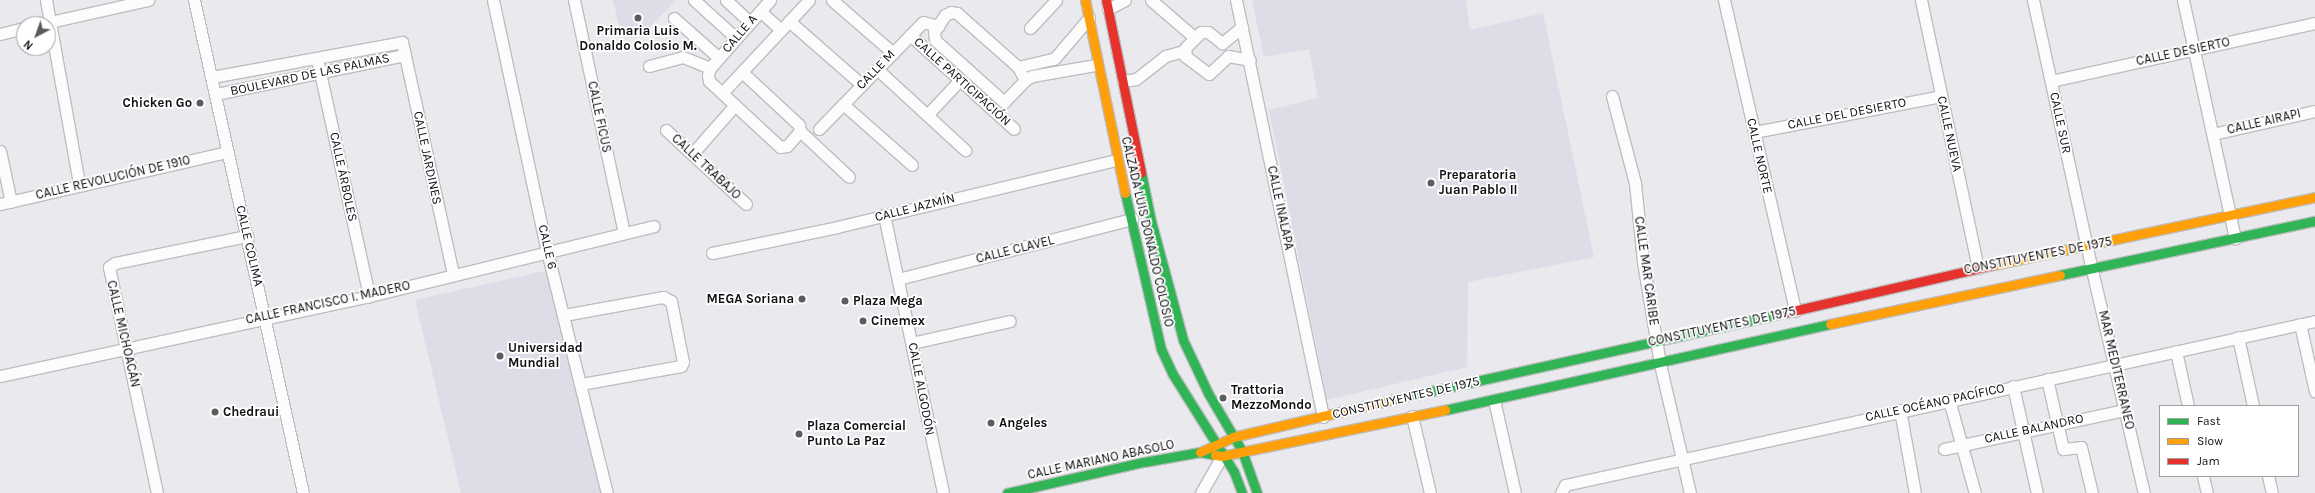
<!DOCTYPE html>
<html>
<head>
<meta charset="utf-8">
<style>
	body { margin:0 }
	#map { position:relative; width:2315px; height:493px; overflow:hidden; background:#e9e9ee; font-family:Karla,sans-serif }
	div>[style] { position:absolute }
	.built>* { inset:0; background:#dddde8 }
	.roads { filter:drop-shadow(1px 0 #bebec1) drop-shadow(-1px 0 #bebec1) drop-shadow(0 1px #bebec1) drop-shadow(0 -1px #bebec1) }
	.street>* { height:11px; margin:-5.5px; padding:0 5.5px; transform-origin:5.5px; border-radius:5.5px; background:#fcfcfc }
	.fast>* { height:9px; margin:-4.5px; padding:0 4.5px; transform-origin:4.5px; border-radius:4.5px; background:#30b455 }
	.slow>* { height:9px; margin:-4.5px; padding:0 4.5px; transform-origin:4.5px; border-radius:4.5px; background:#ff9f0a }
	.jam>* { height:9px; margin:-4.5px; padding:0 4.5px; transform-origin:4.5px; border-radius:4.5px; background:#e5322d }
	.dots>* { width:11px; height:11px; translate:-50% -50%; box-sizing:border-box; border:2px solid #fff; border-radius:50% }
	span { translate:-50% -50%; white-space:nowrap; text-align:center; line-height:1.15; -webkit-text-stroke:3.5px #fff; paint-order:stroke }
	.poi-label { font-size:13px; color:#100f12; font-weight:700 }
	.right { translate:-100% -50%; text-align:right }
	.left { translate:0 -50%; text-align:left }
	.street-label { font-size:13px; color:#100f12 }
	.legend { position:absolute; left:2159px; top:405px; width:140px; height:72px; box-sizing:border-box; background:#fff; border:1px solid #9f9fa0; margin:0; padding:5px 7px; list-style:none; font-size:12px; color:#100f12 }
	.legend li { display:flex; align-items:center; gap:8px; height:20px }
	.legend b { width:20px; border:1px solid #9f9fa0 }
	.north { position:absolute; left:16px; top:16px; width:40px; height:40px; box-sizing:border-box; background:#fff; border:1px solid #9f9fa0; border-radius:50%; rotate:221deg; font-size:11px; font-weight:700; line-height:16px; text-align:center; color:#100f12 }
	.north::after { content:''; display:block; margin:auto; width:14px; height:18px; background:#5c5b5f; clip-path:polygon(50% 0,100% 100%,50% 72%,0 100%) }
</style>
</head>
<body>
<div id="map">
	<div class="built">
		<i style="clip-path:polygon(613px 0,676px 0,641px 36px,622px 38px)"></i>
		<i style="clip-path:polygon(1252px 0,1466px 0,1470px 30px,1543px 13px,1594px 257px,1468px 282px,1467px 367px,1327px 400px,1269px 110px,1318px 98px,1309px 49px,1264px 57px)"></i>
		<i style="clip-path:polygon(549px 270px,605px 493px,461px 493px,415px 300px)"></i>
	</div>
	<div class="roads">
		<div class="street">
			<i style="left:46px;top:0;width:187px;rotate:79.8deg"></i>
			<i style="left:194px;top:0;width:505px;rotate:77.53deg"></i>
			<i style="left:493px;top:0;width:257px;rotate:77.9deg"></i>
			<i style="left:547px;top:251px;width:249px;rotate:76.1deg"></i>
			<i style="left:574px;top:0;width:238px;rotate:77.9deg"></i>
			<i style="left:694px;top:0;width:57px;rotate:42.1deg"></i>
			<i style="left:726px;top:0;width:33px;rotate:43deg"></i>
			<i style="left:770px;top:0;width:91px;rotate:131.4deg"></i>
			<i style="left:710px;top:68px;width:7px;rotate:106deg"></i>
			<i style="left:708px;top:75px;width:6px;rotate:81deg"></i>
			<i style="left:709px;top:81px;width:97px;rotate:42.9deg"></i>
			<i style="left:780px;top:147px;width:7px;rotate:-8deg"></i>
			<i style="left:787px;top:146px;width:20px;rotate:-49deg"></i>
			<i style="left:832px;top:0;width:81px;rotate:41deg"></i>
			<i style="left:1151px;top:0;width:58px;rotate:40.8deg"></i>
			<i style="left:1236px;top:0;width:426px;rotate:78.2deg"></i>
			<i style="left:1724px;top:0;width:319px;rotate:77.1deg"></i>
			<i style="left:1921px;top:0;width:274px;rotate:78deg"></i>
			<i style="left:2033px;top:0;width:276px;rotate:77.7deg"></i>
			<i style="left:2092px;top:270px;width:229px;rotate:76.9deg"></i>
			<i style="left:2183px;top:0;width:244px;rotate:77.7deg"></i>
			<i style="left:1108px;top:9px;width:19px;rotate:-28deg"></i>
			<i style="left:760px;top:11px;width:28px;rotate:42deg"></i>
			<i style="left:674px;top:18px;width:60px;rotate:41.6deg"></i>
			<i style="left:789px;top:21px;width:97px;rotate:41.2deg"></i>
			<i style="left:41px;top:24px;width:110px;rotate:-12.6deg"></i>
			<i style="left:1242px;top:27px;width:26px;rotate:141deg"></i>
			<i style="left:1222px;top:43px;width:18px;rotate:-142deg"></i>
			<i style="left:1208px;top:32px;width:7px;rotate:180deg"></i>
			<i style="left:1201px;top:32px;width:21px;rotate:135deg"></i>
			<i style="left:1186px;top:47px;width:9px;rotate:96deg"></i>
			<i style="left:1185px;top:56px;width:30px;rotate:37deg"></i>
			<i style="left:1209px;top:74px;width:26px;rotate:-43deg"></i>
			<i style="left:1228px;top:56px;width:22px;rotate:10deg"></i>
			<i style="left:1030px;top:28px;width:38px;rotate:-47deg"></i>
			<i style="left:0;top:34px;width:25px;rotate:-14deg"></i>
			<i style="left:910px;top:35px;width:140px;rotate:42.1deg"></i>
			<i style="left:317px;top:59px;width:243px;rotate:77.6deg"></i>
			<i style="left:649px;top:66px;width:35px;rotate:-15deg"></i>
			<i style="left:683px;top:57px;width:29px;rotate:22deg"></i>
			<i style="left:1018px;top:67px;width:37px;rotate:-13deg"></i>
			<i style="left:1054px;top:59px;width:54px;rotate:-49.5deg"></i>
			<i style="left:877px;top:69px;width:120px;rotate:42.6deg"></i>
			<i style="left:742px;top:72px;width:78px;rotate:42.9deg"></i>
			<i style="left:799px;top:125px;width:6px;rotate:81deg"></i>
			<i style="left:212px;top:77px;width:193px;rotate:-10.4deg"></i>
			<i style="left:402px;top:42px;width:238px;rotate:77.6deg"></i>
			<i style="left:1025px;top:80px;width:15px;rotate:-118deg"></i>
			<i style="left:1018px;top:67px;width:81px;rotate:-138.5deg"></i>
			<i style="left:957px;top:13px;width:6px;rotate:-171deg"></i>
			<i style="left:951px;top:12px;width:7px;rotate:153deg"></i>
			<i style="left:945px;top:15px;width:20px;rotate:123deg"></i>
			<i style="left:934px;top:32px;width:8px;rotate:83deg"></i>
			<i style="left:935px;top:40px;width:93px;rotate:41.9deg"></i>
			<i style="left:1004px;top:102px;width:30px;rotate:-46deg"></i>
			<i style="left:1025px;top:80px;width:8px;rotate:-30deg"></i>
			<i style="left:1032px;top:76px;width:65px;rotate:-9.8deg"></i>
			<i style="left:1123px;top:81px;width:13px;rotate:-9deg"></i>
			<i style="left:1136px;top:79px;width:37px;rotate:-38deg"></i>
			<i style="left:1165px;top:56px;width:20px;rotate:-15deg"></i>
			<i style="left:2051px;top:81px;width:270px;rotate:-12.4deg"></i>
			<i style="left:722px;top:93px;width:127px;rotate:-46.9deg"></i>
			<i style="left:216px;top:94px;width:193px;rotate:-11.7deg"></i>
			<i style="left:1612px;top:96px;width:90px;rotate:75.2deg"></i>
			<i style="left:1635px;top:183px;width:79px;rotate:84.2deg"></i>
			<i style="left:1643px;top:262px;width:103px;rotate:80.5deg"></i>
			<i style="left:1660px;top:364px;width:132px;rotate:76.9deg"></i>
			<i style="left:843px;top:104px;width:92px;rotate:41.5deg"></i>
			<i style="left:927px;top:115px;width:48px;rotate:-46.7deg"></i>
			<i style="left:819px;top:129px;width:149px;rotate:-45.8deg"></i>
			<i style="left:923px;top:22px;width:16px;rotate:15deg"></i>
			<i style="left:666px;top:130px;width:109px;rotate:42.8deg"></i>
			<i style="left:800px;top:131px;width:67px;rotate:43.2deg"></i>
			<i style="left:1754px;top:132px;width:190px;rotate:-10.9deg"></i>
			<i style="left:2213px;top:134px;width:105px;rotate:-12.7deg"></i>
			<i style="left:0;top:151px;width:52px;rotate:77.8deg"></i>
			<i style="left:692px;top:154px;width:65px;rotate:-48.7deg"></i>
			<i style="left:0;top:204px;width:233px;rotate:-12.9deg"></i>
			<i style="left:884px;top:215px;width:284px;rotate:78deg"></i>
			<i style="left:712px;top:253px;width:128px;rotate:-11.7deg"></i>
			<i style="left:837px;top:227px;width:288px;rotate:-13.5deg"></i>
			<i style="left:898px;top:279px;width:242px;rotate:-14.4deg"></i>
			<i style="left:564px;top:315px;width:101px;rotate:-10.3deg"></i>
			<i style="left:663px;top:297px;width:9px;rotate:27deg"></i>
			<i style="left:671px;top:301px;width:62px;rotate:78.9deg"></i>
			<i style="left:683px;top:362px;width:4px;rotate:117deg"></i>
			<i style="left:681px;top:366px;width:102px;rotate:169.8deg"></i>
			<i style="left:2300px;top:324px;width:69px;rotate:77.4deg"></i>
			<i style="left:2238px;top:337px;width:71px;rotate:77.7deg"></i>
			<i style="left:912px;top:343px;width:100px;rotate:-12.7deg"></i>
			<i style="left:2176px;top:351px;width:56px;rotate:77.7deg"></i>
			<i style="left:0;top:376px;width:378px;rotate:-12.2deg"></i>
			<i style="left:369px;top:296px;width:293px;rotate:-13.8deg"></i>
			<i style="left:2047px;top:379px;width:72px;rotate:77.1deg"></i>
			<i style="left:2063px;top:449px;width:18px;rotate:-6deg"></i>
			<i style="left:2081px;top:447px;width:47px;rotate:76.6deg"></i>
			<i style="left:2013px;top:386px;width:110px;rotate:77.4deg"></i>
			<i style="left:1494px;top:400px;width:95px;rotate:77.3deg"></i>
			<i style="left:1949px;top:400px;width:97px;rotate:74.4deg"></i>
			<i style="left:1900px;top:410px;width:84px;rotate:79.8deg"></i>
			<i style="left:1412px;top:416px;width:79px;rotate:76.8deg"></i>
			<i style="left:1944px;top:449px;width:185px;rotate:-12.2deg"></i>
			<i style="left:2203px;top:476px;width:17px;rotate:77deg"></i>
			<i style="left:2268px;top:476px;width:17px;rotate:77deg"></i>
			<i style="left:157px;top:493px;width:231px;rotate:-102deg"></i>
			<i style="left:109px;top:267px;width:7px;rotate:-34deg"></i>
			<i style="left:115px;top:263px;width:135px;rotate:-11.6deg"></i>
			<i style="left:1201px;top:493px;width:43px;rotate:-60.4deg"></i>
			<i style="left:1561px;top:493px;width:9px;rotate:-63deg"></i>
			<i style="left:1565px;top:485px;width:768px;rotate:-12.33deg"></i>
		</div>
		<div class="fast">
			<i style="left:1141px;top:172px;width:50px;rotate:78.5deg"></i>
			<i style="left:1151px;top:221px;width:123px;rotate:74.9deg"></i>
			<i style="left:1183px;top:340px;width:59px;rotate:64.7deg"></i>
			<i style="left:1208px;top:393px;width:67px;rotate:59.6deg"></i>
			<i style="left:1242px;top:451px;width:45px;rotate:70.3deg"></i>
			<i style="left:1125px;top:193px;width:160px;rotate:77deg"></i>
			<i style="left:1161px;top:349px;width:26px;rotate:65deg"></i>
			<i style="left:1172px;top:373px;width:117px;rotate:57.9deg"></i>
			<i style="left:1234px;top:472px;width:22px;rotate:69deg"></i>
			<i style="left:2060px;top:275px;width:261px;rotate:-12deg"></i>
			<i style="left:1391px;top:400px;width:403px;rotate:-12.5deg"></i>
			<i style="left:1445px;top:410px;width:394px;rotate:-12.6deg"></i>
			<i style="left:1007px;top:493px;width:140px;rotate:-12.8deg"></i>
			<i style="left:1144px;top:462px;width:57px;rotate:-10.1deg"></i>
			<i style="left:1200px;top:452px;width:15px;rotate:11deg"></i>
		</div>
		<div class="slow">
			<i style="left:1085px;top:0;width:197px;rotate:78.3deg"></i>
			<i style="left:1993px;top:265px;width:329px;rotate:-11.9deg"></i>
			<i style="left:1830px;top:324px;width:235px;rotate:-12deg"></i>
			<i style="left:1200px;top:452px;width:36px;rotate:-24deg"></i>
			<i style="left:1233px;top:437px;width:162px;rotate:-13.2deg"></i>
			<i style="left:1215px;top:455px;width:7px;rotate:8deg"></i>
			<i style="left:1222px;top:456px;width:228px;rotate:-11.7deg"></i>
		</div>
		<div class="jam">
			<i style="left:1106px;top:0;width:176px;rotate:78.5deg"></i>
			<i style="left:1784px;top:313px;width:214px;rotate:-12.9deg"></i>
		</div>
	</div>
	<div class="dots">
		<i style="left:638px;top:18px;background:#5c5b5f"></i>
		<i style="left:200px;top:103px;background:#5c5b5f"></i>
		<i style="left:1431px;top:183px;background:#5c5b5f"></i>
		<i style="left:802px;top:299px;background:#5c5b5f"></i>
		<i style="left:845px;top:301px;background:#5c5b5f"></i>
		<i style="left:863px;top:321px;background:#5c5b5f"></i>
		<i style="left:500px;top:356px;background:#5c5b5f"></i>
		<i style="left:1223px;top:398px;background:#5c5b5f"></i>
		<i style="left:215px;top:412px;background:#5c5b5f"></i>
		<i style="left:991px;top:423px;background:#5c5b5f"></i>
		<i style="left:799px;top:434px;background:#5c5b5f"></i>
	</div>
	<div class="poi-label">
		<span style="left:638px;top:39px">Primaria Luis<br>Donaldo Colosio M.</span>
		<span class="right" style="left:192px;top:103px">Chicken Go</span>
		<span class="left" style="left:1439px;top:183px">Preparatoria<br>Juan Pablo II</span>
		<span class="right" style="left:794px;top:299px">MEGA Soriana</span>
		<span class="left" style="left:853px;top:301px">Plaza Mega</span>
		<span class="left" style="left:871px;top:321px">Cinemex</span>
		<span class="left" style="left:508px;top:356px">Universidad<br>Mundial</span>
		<span class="left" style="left:1231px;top:398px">Trattoria<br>MezzoMondo</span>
		<span class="left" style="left:223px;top:412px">Chedraui</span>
		<span class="left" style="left:999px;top:423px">Angeles</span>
		<span class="left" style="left:807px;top:434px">Plaza Comercial<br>Punto La Paz</span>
	</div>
	<div class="street-label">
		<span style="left:740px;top:34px;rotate:-49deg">CALLE A</span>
		<span style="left:2183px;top:52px;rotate:-12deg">CALLE DESIERTO</span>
		<span style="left:876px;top:70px;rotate:-46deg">CALLE M</span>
		<span style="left:310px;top:75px;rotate:-12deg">BOULEVARD DE LAS PALMAS</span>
		<span style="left:962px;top:82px;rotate:42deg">CALLE PARTICIPACIÓN</span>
		<span style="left:1847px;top:114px;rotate:-11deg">CALLE DEL DESIERTO</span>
		<span style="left:599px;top:117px;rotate:78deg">CALLE FICUS</span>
		<span style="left:2264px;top:122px;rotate:-13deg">CALLE AIRAPI</span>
		<span style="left:2060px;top:123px;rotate:78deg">CALLE SUR</span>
		<span style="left:1949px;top:134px;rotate:78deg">CALLE NUEVA</span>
		<span style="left:1759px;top:156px;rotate:77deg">CALLE NORTE</span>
		<span style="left:427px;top:158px;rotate:78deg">CALLE JARDINES</span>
		<span style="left:706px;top:167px;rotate:43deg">CALLE TRABAJO</span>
		<span style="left:343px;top:177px;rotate:78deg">CALLE ÁRBOLES</span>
		<span style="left:113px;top:178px;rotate:-13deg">CALLE REVOLUCIÓN DE 1910</span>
		<span style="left:915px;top:208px;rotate:-14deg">CALLE JAZMÍN</span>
		<span style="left:1280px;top:208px;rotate:78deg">CALLE INALAPA</span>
		<span style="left:1147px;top:232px;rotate:77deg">CALZADA LUIS DONALDO COLOSIO</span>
		<span style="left:249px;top:246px;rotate:77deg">CALLE COLIMA</span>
		<span style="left:547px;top:247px;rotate:77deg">CALLE 6</span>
		<span style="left:1015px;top:250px;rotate:-14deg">CALLE CLAVEL</span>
		<span style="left:2038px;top:256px;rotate:-11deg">CONSTITUYENTES DE 1975</span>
		<span style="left:1646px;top:271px;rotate:82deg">CALLE MAR CARIBE</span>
		<span style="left:328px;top:303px;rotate:-12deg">CALLE FRANCISCO I. MADERO</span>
		<span style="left:1722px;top:327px;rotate:-12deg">CONSTITUYENTES DE 1975</span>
		<span style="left:123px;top:334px;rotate:77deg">CALLE MICHOACÁN</span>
		<span style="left:2116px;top:370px;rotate:77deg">MAR MEDITERRANEO</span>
		<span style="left:921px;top:389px;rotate:79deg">CALLE ALGODÓN</span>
		<span style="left:1406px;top:398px;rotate:-13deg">CONSTITUYENTES DE 1975</span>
		<span style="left:1935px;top:403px;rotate:-12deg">CALLE OCÉANO PACÍFICO</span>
		<span style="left:2034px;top:429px;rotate:-12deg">CALLE BALANDRO</span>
		<span style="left:1101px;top:460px;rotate:-12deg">CALLE MARIANO ABASOLO</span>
	</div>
	<ul class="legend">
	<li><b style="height:5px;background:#30b455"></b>Fast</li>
	<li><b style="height:5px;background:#ff9f0a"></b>Slow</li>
	<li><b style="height:5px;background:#e5322d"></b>Jam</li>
	</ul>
	<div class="north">N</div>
</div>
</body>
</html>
